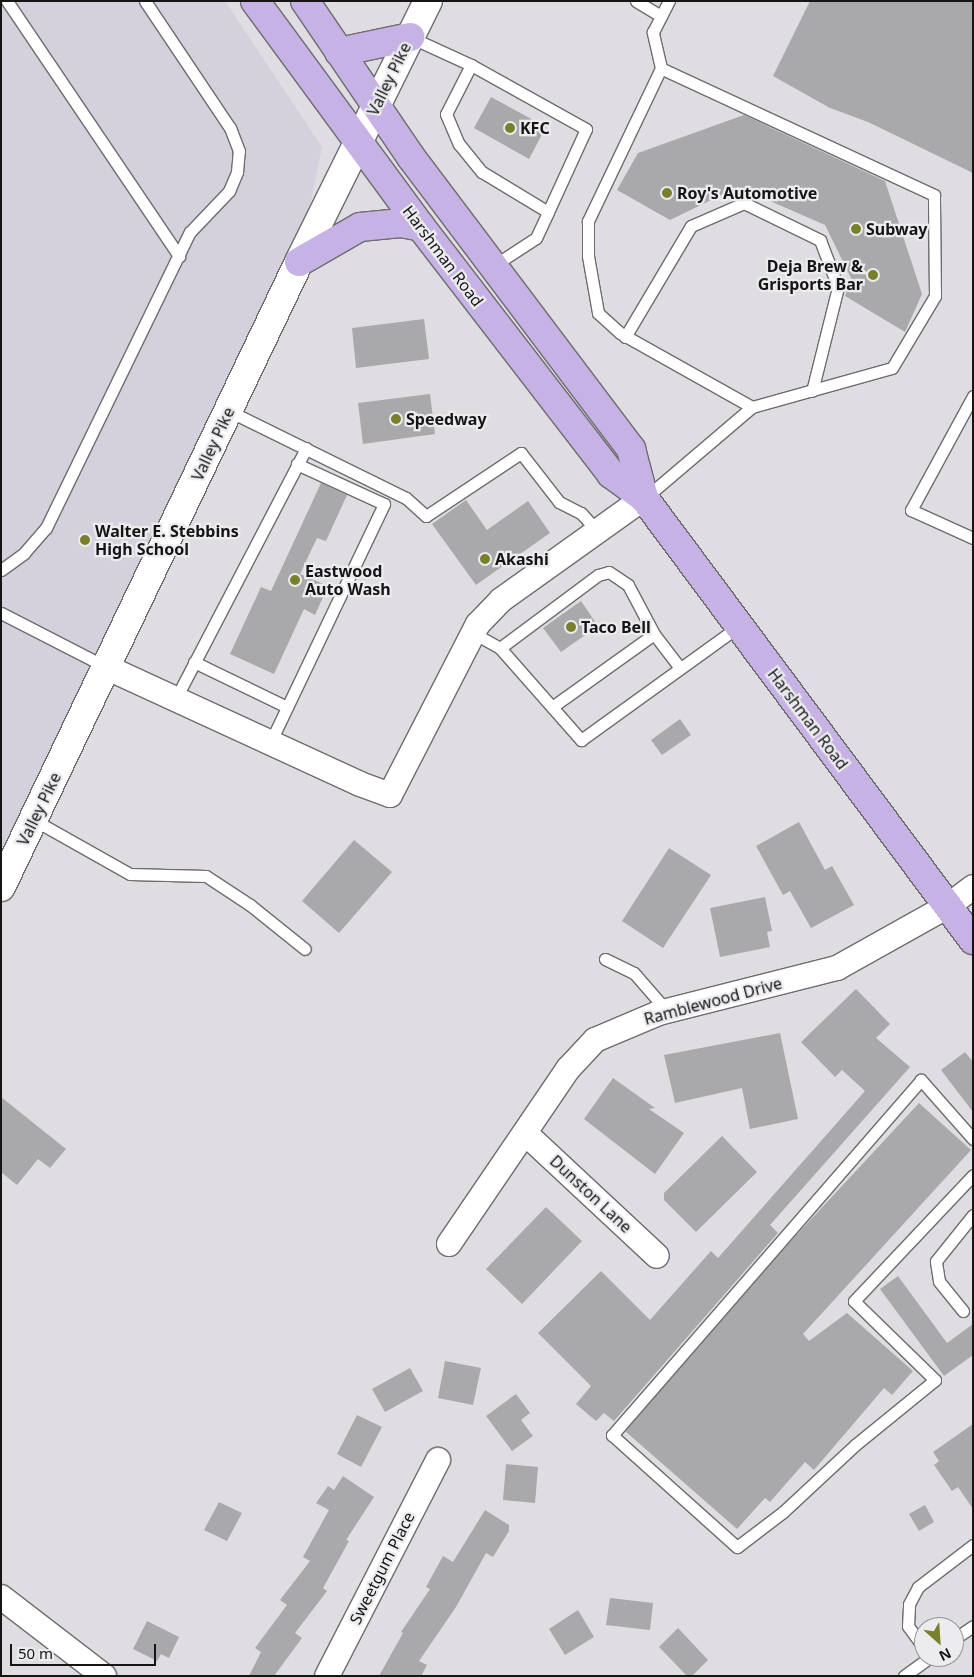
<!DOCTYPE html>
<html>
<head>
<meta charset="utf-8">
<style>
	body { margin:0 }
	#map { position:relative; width:974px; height:1677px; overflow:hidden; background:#dfdde1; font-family:"Noto Sans",sans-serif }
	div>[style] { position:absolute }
	.built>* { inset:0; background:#d5d1dc }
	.building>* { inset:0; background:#a9a8ab }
	.roads { filter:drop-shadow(1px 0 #6d6c6f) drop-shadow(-1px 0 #6d6c6f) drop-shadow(0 1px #6d6c6f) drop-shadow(0 -1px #6d6c6f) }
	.lane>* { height:11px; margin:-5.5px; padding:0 5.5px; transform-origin:5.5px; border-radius:5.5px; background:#fff }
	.street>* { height:24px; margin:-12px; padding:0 12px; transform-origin:12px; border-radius:12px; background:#fff }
	.secondary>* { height:28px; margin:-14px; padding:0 14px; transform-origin:14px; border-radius:14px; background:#fff }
	.primary>* { height:28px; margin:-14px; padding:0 14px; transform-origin:14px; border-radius:14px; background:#c7b2e5 }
	.dots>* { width:14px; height:14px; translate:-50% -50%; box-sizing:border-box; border:2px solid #ecebee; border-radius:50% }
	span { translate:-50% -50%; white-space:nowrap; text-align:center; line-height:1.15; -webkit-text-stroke:4.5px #ecebee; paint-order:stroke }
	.street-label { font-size:16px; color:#151516 }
	.poi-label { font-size:16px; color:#151516; font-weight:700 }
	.left { translate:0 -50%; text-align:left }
	.right { translate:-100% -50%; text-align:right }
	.frame { position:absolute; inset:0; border:2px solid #151516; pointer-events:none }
	.north { position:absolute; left:914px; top:1617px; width:50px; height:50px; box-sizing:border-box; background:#ecebee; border:1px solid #969598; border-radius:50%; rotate:154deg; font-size:14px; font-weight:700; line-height:20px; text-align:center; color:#151516 }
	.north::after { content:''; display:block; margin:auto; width:18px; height:22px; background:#797f2a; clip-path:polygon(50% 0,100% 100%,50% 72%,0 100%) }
	.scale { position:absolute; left:10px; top:1644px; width:146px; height:22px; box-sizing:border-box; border:2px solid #151516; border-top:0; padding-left:6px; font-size:15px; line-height:18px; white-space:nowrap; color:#151516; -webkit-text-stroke:4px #ecebee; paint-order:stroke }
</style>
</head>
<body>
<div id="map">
	<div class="built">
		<i style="clip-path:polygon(1px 1px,225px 1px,322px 147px,299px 262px,1px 887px)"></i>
	</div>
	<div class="building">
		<i style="clip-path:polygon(810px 1px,973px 1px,973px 173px,868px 122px,830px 108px,773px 76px)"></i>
		<i style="clip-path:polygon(491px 97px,546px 127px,529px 159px,474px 128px)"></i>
		<i style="clip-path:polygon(744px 115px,885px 181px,922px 294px,905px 332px,845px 296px,851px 278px,825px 225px,738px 187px,670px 220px,617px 190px,638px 153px)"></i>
		<i style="clip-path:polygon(424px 319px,429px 359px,356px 368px,352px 328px)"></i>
		<i style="clip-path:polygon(430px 394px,435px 434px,363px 444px,358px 403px)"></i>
		<i style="clip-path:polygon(321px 483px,347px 495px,326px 541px,317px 538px,300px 574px,328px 586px,315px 615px,304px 609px,274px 674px,230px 654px,261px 587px,271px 591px)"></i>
		<i style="clip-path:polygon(466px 500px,487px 530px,528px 501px,550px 533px,476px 585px,432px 524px)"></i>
		<i style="clip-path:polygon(581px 601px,598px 626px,561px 652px,543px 628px)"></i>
		<i style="clip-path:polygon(680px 719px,691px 735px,662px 755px,651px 740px)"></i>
		<i style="clip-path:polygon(799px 822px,825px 870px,832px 866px,854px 905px,811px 928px,790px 891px,783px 895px,756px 846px)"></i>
		<i style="clip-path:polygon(354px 840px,392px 872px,339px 933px,302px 901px)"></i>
		<i style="clip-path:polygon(669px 848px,711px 875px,663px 948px,622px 921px)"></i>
		<i style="clip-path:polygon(765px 897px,772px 931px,767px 932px,770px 947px,720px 957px,710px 908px)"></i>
		<i style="clip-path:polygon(856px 989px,890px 1024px,876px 1038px,910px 1067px,770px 1225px,778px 1233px,614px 1421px,604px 1413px,596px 1421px,576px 1404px,591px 1386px,538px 1333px,601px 1271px,650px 1320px,711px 1251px,718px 1258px,865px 1091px,842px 1070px,835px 1077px,801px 1042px)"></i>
		<i style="clip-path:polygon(780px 1033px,798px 1119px,750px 1129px,742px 1088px,675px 1103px,664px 1055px)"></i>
		<i style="clip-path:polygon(965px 1052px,973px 1062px,973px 1112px,941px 1070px)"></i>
		<i style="clip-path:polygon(613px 1078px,655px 1108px,649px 1109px,684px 1133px,655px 1174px,584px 1119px)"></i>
		<i style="clip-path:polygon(1px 1097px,66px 1149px,50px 1168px,38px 1159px,17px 1185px,1px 1172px)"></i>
		<i style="clip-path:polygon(919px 1103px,971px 1150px,803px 1334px,809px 1341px,847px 1313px,913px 1371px,892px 1395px,884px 1388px,814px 1470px,805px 1462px,770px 1502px,765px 1498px,737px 1529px,625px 1431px,789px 1243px)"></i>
		<i style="clip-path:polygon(722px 1136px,757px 1172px,696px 1232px,664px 1200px,664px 1193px)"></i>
		<i style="clip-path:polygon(546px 1207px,582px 1241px,522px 1304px,486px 1269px)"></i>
		<i style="clip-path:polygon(898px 1276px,947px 1343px,973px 1324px,973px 1355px,944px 1376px,880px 1289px)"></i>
		<i style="clip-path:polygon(445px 1361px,481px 1368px,473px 1405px,438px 1398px)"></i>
		<i style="clip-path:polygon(410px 1368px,423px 1391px,385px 1412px,372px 1389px)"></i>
		<i style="clip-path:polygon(516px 1394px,530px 1413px,521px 1420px,533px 1436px,512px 1451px,486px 1416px)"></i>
		<i style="clip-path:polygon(357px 1415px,382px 1427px,361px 1467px,337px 1454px)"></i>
		<i style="clip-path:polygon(973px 1424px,973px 1509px,958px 1487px,952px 1491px,934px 1465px,939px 1461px,933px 1452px)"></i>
		<i style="clip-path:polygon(506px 1464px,538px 1467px,535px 1503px,503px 1500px)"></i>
		<i style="clip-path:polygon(343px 1476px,374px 1497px,346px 1540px,349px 1541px,323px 1588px,327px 1591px,295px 1633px,302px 1638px,274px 1676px,249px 1676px,261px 1652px,255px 1648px,287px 1605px,280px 1600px,310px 1561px,303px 1557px,329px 1510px,316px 1503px,328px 1486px,334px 1490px)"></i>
		<i style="clip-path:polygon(219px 1502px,242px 1513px,227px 1541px,204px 1530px)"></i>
		<i style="clip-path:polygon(925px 1505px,934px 1522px,919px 1531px,909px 1514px)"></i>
		<i style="clip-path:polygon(485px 1510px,509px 1525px,509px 1531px,493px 1557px,486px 1553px,456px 1607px,419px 1661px,427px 1665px,421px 1676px,379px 1676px,403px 1633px,401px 1632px,430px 1589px,426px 1587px,443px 1556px,453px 1562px)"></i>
		<i style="clip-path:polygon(610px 1598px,653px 1603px,650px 1630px,606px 1625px)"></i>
		<i style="clip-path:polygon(578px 1610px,594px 1637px,565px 1655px,549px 1629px)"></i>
		<i style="clip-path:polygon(147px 1621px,179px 1637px,169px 1658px,161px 1654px,157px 1661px,133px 1649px)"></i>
		<i style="clip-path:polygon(678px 1628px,708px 1660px,692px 1676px,687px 1676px,659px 1647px)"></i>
	</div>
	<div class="roads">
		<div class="lane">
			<i style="left:7px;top:1px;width:308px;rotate:56deg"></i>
			<i style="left:636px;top:1px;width:29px;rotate:31deg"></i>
			<i style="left:410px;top:37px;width:67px;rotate:24.7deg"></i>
			<i style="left:661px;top:68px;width:170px;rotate:115.5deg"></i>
			<i style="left:588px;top:221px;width:35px;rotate:90deg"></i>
			<i style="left:588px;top:256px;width:58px;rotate:80deg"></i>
			<i style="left:598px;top:313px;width:30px;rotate:42deg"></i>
			<i style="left:620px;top:333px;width:151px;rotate:29.3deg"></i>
			<i style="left:493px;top:266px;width:51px;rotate:-33.1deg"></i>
			<i style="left:536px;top:238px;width:29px;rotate:-65deg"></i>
			<i style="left:548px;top:212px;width:91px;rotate:-65.4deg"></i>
			<i style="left:586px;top:129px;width:132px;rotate:-150.9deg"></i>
			<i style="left:471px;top:65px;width:55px;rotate:117deg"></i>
			<i style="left:446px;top:114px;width:33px;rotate:67deg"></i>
			<i style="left:459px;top:144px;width:36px;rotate:51deg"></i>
			<i style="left:482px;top:172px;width:77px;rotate:31.2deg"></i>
			<i style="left:625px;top:337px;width:129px;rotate:-59.3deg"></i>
			<i style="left:691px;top:226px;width:58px;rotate:-23.5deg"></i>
			<i style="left:744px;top:203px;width:85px;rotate:26deg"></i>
			<i style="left:820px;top:240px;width:50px;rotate:69deg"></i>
			<i style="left:838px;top:287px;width:107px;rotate:104deg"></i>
			<i style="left:973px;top:396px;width:130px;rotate:118.5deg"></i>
			<i style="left:911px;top:510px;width:68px;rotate:24.3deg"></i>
			<i style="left:229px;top:411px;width:197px;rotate:26.2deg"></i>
			<i style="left:406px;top:498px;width:27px;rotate:42deg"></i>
			<i style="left:426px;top:516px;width:114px;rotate:-33.6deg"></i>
			<i style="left:521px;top:453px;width:62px;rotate:52.2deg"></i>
			<i style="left:559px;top:502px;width:25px;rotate:27deg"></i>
			<i style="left:581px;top:513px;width:24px;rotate:48deg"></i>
			<i style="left:645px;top:498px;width:140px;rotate:-40.4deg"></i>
			<i style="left:752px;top:407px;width:145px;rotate:-15.6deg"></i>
			<i style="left:892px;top:368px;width:84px;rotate:-59.2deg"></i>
			<i style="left:935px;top:296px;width:101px;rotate:-90.6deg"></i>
			<i style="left:934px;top:195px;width:301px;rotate:-155.1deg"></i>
			<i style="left:661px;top:68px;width:37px;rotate:-103deg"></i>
			<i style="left:653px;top:32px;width:35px;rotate:-63deg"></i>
			<i style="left:1px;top:570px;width:29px;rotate:-36deg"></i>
			<i style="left:24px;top:553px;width:33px;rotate:-49deg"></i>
			<i style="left:46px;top:528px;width:329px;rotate:-64.1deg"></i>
			<i style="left:190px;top:232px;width:57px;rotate:-46.4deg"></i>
			<i style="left:229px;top:191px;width:21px;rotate:-67deg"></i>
			<i style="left:237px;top:172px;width:21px;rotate:-85deg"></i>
			<i style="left:239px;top:151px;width:25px;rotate:-111deg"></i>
			<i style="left:230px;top:128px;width:153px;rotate:-123.8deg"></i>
			<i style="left:1px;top:613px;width:118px;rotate:27.2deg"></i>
			<i style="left:473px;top:633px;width:31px;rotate:29deg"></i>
			<i style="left:500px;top:648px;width:123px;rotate:48.6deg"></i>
			<i style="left:581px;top:740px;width:195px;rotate:-35.8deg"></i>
			<i style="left:500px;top:648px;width:122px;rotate:-36.7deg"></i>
			<i style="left:598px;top:575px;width:11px;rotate:-15deg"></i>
			<i style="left:609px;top:572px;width:23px;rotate:34deg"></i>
			<i style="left:628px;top:585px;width:55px;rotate:62deg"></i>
			<i style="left:194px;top:662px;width:103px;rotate:25.8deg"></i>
			<i style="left:175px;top:700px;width:284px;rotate:-62.5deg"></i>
			<i style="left:552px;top:707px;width:125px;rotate:-35.6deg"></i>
			<i style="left:654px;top:634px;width:43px;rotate:52.6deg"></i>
			<i style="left:270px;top:743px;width:265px;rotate:-64.5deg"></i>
			<i style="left:384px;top:504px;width:96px;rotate:-155.3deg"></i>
			<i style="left:34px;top:820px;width:110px;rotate:29.4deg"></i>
			<i style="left:130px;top:874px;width:76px;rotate:1.5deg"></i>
			<i style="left:206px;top:876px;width:53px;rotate:33.4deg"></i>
			<i style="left:250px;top:905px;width:70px;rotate:38.7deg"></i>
			<i style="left:605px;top:959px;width:32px;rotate:26deg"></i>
			<i style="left:634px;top:973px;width:50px;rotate:49deg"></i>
			<i style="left:973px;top:1139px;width:79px;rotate:-131.4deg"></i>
			<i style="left:921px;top:1080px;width:471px;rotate:131deg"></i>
			<i style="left:612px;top:1435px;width:168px;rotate:41.9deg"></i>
			<i style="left:737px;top:1547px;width:58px;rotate:-37.3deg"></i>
			<i style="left:783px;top:1512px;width:98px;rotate:-42.9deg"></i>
			<i style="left:855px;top:1445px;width:103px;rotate:-39.1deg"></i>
			<i style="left:935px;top:1380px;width:113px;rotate:-135.7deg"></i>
			<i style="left:854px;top:1301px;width:173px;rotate:-46.6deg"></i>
			<i style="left:963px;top:1311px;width:38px;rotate:-129deg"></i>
			<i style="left:939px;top:1281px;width:20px;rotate:-99deg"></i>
			<i style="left:936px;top:1261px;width:59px;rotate:-51.2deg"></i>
			<i style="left:954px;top:1639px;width:23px;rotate:-34deg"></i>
			<i style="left:924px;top:1648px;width:27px;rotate:-126deg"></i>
			<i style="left:908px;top:1626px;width:22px;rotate:-87deg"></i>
			<i style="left:909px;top:1604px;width:19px;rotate:-62deg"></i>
			<i style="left:918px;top:1587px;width:69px;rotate:-37.4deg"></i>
			<i style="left:904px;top:1676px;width:32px;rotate:-36deg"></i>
		</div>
		<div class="street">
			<i style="left:108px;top:668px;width:277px;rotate:24.7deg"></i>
			<i style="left:360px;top:784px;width:32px;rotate:20deg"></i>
			<i style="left:390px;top:795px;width:192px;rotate:-62.8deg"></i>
			<i style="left:478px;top:624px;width:33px;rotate:-46deg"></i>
			<i style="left:501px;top:600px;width:176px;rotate:-35.5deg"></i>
			<i style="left:525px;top:1133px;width:180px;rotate:43deg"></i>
			<i style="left:449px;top:1244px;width:212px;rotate:-55.8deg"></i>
			<i style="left:568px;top:1069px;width:40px;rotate:-47deg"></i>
			<i style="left:595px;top:1040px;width:69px;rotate:-22.9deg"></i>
			<i style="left:659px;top:1013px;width:184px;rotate:-14.2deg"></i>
			<i style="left:837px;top:968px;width:127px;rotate:-29.2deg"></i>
			<i style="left:948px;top:906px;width:31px;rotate:-37deg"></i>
			<i style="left:1px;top:1597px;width:130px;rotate:37.5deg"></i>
			<i style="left:327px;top:1676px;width:243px;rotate:-62.8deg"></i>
		</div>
		<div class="secondary">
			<i style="left:1px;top:887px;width:692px;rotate:-64.51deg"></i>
			<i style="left:299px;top:262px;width:291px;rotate:-63.7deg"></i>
		</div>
		<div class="primary">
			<i style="left:255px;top:1px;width:280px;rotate:53.7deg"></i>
			<i style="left:421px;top:227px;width:312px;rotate:52.4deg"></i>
			<i style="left:611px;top:474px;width:41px;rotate:36deg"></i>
			<i style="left:644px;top:498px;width:551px;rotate:53.34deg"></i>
			<i style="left:305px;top:1px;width:189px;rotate:55.8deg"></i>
			<i style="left:411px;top:157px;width:366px;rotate:53deg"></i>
			<i style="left:631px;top:449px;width:51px;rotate:75.1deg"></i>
			<i style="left:339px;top:52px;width:73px;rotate:-11.9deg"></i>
			<i style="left:299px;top:262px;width:70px;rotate:-29.8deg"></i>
			<i style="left:360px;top:227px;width:41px;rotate:-5.6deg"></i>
			<i style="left:401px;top:223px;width:20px;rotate:11deg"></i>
		</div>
	</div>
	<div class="dots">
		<i style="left:510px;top:128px;background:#797f2a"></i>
		<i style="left:667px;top:193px;background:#797f2a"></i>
		<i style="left:856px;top:229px;background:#797f2a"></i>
		<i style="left:873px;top:275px;background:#797f2a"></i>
		<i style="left:396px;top:419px;background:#797f2a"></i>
		<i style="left:85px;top:540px;background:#797f2a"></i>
		<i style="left:485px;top:559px;background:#797f2a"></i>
		<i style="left:295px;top:580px;background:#797f2a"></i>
		<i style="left:571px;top:627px;background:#797f2a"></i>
	</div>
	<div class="street-label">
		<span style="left:389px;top:79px;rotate:-64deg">Valley Pike</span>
		<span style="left:443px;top:256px;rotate:53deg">Harshman Road</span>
		<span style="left:213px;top:444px;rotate:-65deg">Valley Pike</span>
		<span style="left:808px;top:719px;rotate:53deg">Harshman Road</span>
		<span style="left:39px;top:809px;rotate:-64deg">Valley Pike</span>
		<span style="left:713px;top:1001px;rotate:-15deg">Ramblewood Drive</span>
		<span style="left:591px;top:1194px;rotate:43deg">Dunston Lane</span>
		<span style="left:382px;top:1568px;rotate:-63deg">Sweetgum Place</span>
	</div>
	<div class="poi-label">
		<span class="left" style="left:520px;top:128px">KFC</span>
		<span class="left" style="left:677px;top:193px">Roy's Automotive</span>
		<span class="left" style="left:866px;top:229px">Subway</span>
		<span class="right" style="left:863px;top:275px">Deja Brew &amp;<br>Grisports Bar</span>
		<span class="left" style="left:406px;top:419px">Speedway</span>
		<span class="left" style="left:95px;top:540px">Walter E. Stebbins<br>High School</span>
		<span class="left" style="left:495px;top:559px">Akashi</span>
		<span class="left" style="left:305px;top:580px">Eastwood<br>Auto Wash</span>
		<span class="left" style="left:581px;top:627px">Taco Bell</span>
	</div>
	<div class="frame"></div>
	<div class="north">N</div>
	<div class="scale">50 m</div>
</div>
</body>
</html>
